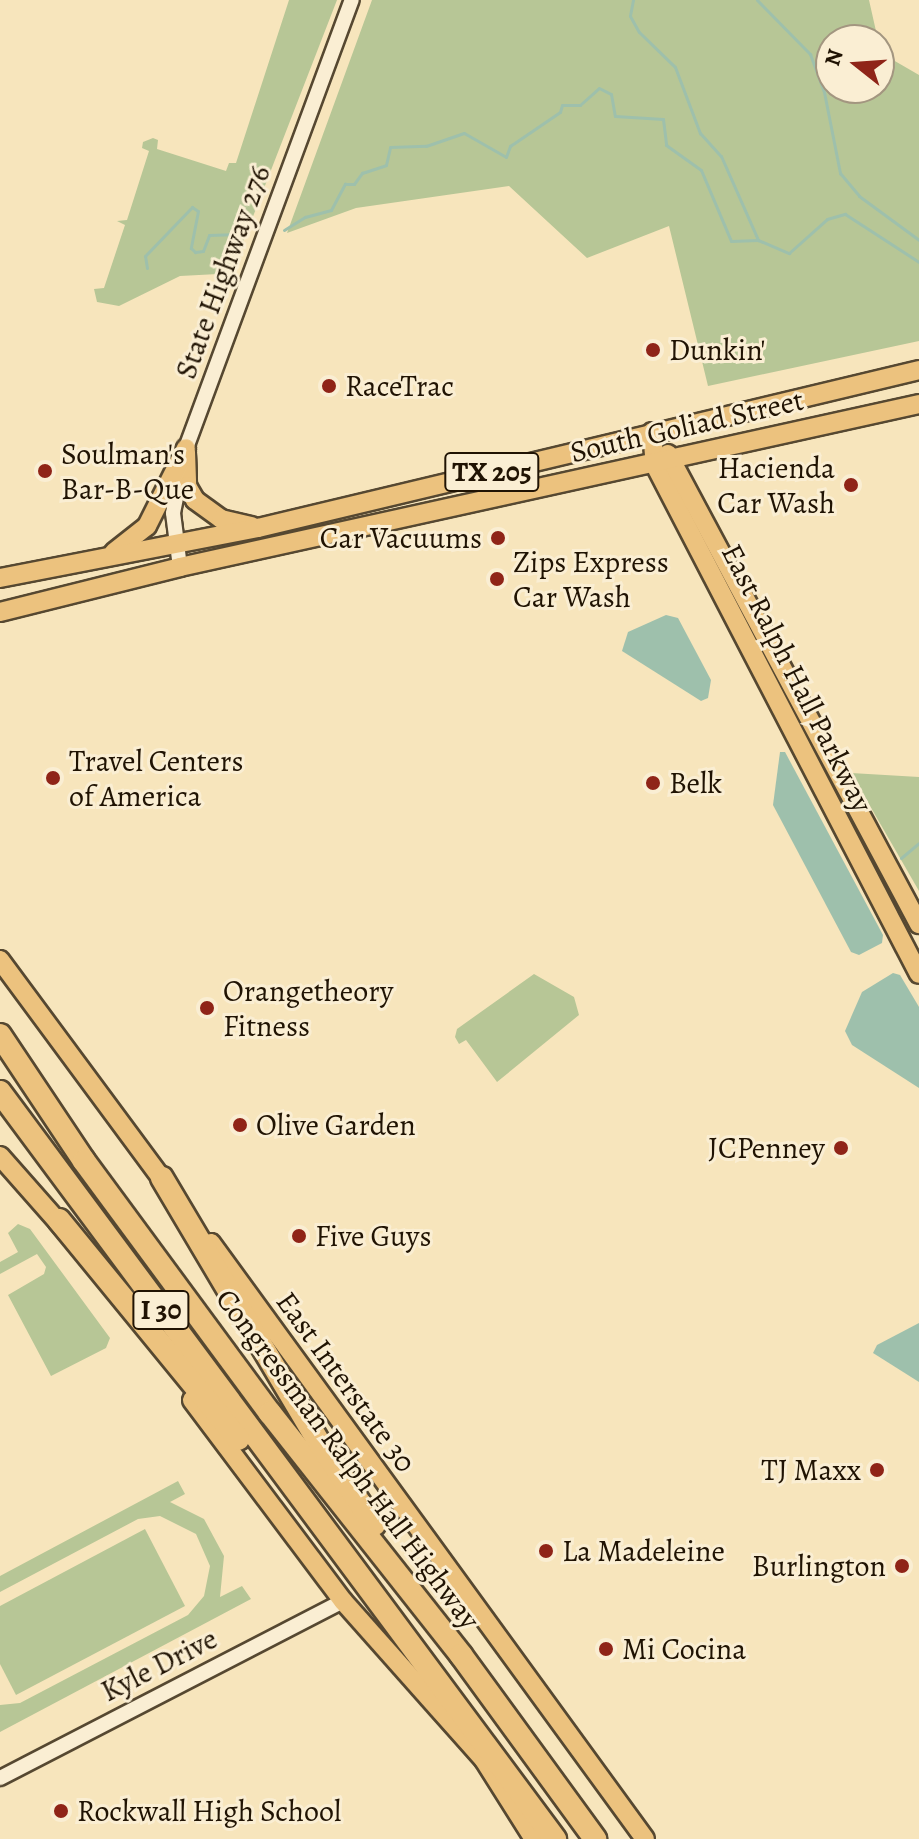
<!DOCTYPE html>
<html>
<head>
<meta charset="utf-8">
<style>
	body { margin:0 }
	#map { position:relative; width:919px; height:1839px; overflow:hidden; background:#f7e5bc; font-family:Alegreya,serif }
	div>[style] { position:absolute }
	.green>* { inset:0; background:#b7c696 }
	.water>* { inset:0; background:#9ec0ac }
	.stream>* { height:3px; margin:-1.5px; padding:0 1.5px; transform-origin:1.5px; border-radius:1.5px; background:#9ec0ac }
	.roads { filter:drop-shadow(2px 0 #564831) drop-shadow(-2px 0 #564831) drop-shadow(0 2px #564831) drop-shadow(0 -2px #564831) }
	.minor>* { height:14px; margin:-7px; padding:0 7px; transform-origin:7px; border-radius:7px; background:#faeed3 }
	.major>* { height:18px; margin:-9px; padding:0 9px; transform-origin:9px; border-radius:9px; background:#ecc27e }
	.highway>* { height:22px; margin:-11px; padding:0 11px; transform-origin:11px; border-radius:11px; background:#ecc27e }
	.dots>* { width:22px; height:22px; translate:-50% -50%; box-sizing:border-box; border:4px solid #faeed3; border-radius:50% }
	span { translate:-50% -50%; white-space:nowrap; text-align:center; line-height:1.15; -webkit-text-stroke:6px #faeed3; paint-order:stroke }
	.shield-label span { padding:2px 6px; background:#faeed3; border:2px solid; border-radius:6px; -webkit-text-stroke-width:0 }
	.shield-label { font-size:28px; color:#201303; font-weight:700 }
	.street-label { font-size:30px; color:#201303 }
	.poi-label { font-size:30px; color:#201303 }
	.left { translate:0 -50%; text-align:left }
	.right { translate:-100% -50%; text-align:right }
	.north { position:absolute; left:815px; top:24px; width:80px; height:80px; box-sizing:border-box; background:#faeed3; border:2px solid #a39680; border-radius:50%; rotate:287deg; font-size:22px; font-weight:700; line-height:32px; text-align:center; color:#201303 }
	.north::after { content:''; display:block; margin:auto; width:28px; height:36px; background:#8f2418; clip-path:polygon(50% 0,100% 100%,50% 72%,0 100%) }
</style>
</head>
<body>
<div id="map">
	<div class="green">
		<i style="clip-path:polygon(289px 0,337px 0,235px 263px,218px 274px,180px 276px,119px 306px,97px 302px,94px 289px,104px 288px,125px 225px,117px 221px,127px 220px,149px 151px,142px 148px,143px 142px,153px 138px,158px 140px,157px 149px,226px 171px,229px 163px,236px 163px)"></i>
		<i style="clip-path:polygon(372px 0,869px 0,878px 40px,831px 40px,831px 88px,879px 88px,879px 44px,881px 53px,919px 75px,919px 341px,708px 386px,669px 226px,587px 258px,509px 186px,356px 208px,287px 233px)"></i>
		<i style="clip-path:polygon(851px 773px,919px 777px,919px 891px)"></i>
		<i style="clip-path:polygon(534px 974px,574px 997px,579px 1015px,497px 1082px,466px 1040px,459px 1044px,455px 1037px,457px 1029px)"></i>
		<i style="clip-path:polygon(18px 1224px,30px 1229px,110px 1338px,106px 1348px,51px 1376px,8px 1295px,44px 1274px,46px 1267px,37px 1254px,0 1274px,0 1262px,18px 1252px,8px 1233px)"></i>
		<i style="clip-path:polygon(178px 1481px,185px 1494px,170px 1502px,204px 1519px,224px 1556px,220px 1597px,242px 1586px,251px 1599px,0 1732px,0 1705px,20px 1703px,188px 1615px,204px 1596px,210px 1566px,196px 1534px,160px 1516px,138px 1519px,0 1592px,0 1576px)"></i>
		<i style="clip-path:polygon(145px 1529px,185px 1606px,16px 1695px,0 1664px,0 1606px)"></i>
	</div>
	<div class="water">
		<i style="clip-path:polygon(666px 615px,678px 618px,711px 680px,708px 698px,701px 701px,622px 651px,628px 632px)"></i>
		<i style="clip-path:polygon(780px 752px,785px 752px,883px 935px,882px 943px,859px 955px,851px 952px,773px 805px)"></i>
		<i style="clip-path:polygon(893px 973px,900px 975px,919px 1007px,919px 1088px,852px 1045px,845px 1031px,862px 992px)"></i>
		<i style="clip-path:polygon(919px 1323px,919px 1382px,873px 1353px,877px 1345px)"></i>
	</div>
	<div class="stream">
		<i style="left:633px;top:0;width:16px;rotate:101deg"></i>
		<i style="left:630px;top:16px;width:18px;rotate:61deg"></i>
		<i style="left:639px;top:32px;width:50px;rotate:44.2deg"></i>
		<i style="left:675px;top:67px;width:71px;rotate:69.3deg"></i>
		<i style="left:700px;top:133px;width:31px;rotate:48deg"></i>
		<i style="left:721px;top:156px;width:92px;rotate:66.2deg"></i>
		<i style="left:758px;top:240px;width:34px;rotate:23deg"></i>
		<i style="left:789px;top:253px;width:51px;rotate:-41.8deg"></i>
		<i style="left:827px;top:219px;width:19px;rotate:-16deg"></i>
		<i style="left:845px;top:214px;width:88px;rotate:33deg"></i>
		<i style="left:757px;top:0;width:76px;rotate:45.5deg"></i>
		<i style="left:810px;top:54px;width:40px;rotate:69.8deg"></i>
		<i style="left:824px;top:92px;width:83px;rotate:78.8deg"></i>
		<i style="left:840px;top:173px;width:30px;rotate:50deg"></i>
		<i style="left:859px;top:196px;width:74px;rotate:36.3deg"></i>
		<i style="left:284px;top:230px;width:25px;rotate:-32deg"></i>
		<i style="left:305px;top:217px;width:27px;rotate:-15deg"></i>
		<i style="left:331px;top:210px;width:30px;rotate:-62deg"></i>
		<i style="left:345px;top:184px;width:9px"></i>
		<i style="left:354px;top:184px;width:14px;rotate:-54deg"></i>
		<i style="left:362px;top:173px;width:25px;rotate:-18deg"></i>
		<i style="left:386px;top:165px;width:18px;rotate:-77deg"></i>
		<i style="left:390px;top:147px;width:36px;rotate:-2deg"></i>
		<i style="left:426px;top:146px;width:40px;rotate:-18.9deg"></i>
		<i style="left:464px;top:133px;width:48px;rotate:29.7deg"></i>
		<i style="left:506px;top:157px;width:12px;rotate:-70deg"></i>
		<i style="left:510px;top:146px;width:60px;rotate:-34.2deg"></i>
		<i style="left:560px;top:112px;width:7px;rotate:-74deg"></i>
		<i style="left:562px;top:105px;width:18px"></i>
		<i style="left:580px;top:105px;width:25px;rotate:-42deg"></i>
		<i style="left:599px;top:88px;width:13px;rotate:27deg"></i>
		<i style="left:611px;top:94px;width:22px;rotate:80deg"></i>
		<i style="left:615px;top:116px;width:48px;rotate:3.6deg"></i>
		<i style="left:663px;top:119px;width:26px;rotate:83deg"></i>
		<i style="left:666px;top:145px;width:43px;rotate:35.5deg"></i>
		<i style="left:701px;top:170px;width:77px;rotate:67.1deg"></i>
		<i style="left:731px;top:241px;width:27px;rotate:-2deg"></i>
		<i style="left:147px;top:268px;width:12px;rotate:-99deg"></i>
		<i style="left:145px;top:256px;width:68px;rotate:-46.2deg"></i>
		<i style="left:192px;top:207px;width:7px;rotate:34deg"></i>
		<i style="left:198px;top:211px;width:38px;rotate:101deg"></i>
		<i style="left:191px;top:248px;width:6px;rotate:45deg"></i>
		<i style="left:195px;top:252px;width:8px;rotate:-7deg"></i>
		<i style="left:203px;top:251px;width:17px;rotate:-69deg"></i>
		<i style="left:209px;top:235px;width:23px;rotate:-2deg"></i>
		<i style="left:232px;top:234px;width:15px;rotate:-32deg"></i>
		<i style="left:901px;top:858px;width:23px;rotate:-40deg"></i>
	</div>
	<div class="roads">
		<div class="minor">
			<i style="left:180px;top:567px;width:54px;rotate:-97.4deg"></i>
			<i style="left:173px;top:513px;width:66px;rotate:-78.7deg"></i>
			<i style="left:186px;top:448px;width:478px;rotate:-69.7deg"></i>
			<i style="left:0;top:1778px;width:386px;rotate:-27.3deg"></i>
		</div>
		<div class="major">
			<i style="left:652px;top:432px;width:33px;rotate:85deg"></i>
			<i style="left:655px;top:465px;width:573px;rotate:62.59deg"></i>
			<i style="left:186px;top:452px;width:34px;rotate:88deg"></i>
			<i style="left:187px;top:486px;width:16px;rotate:60deg"></i>
			<i style="left:195px;top:500px;width:32px;rotate:36deg"></i>
			<i style="left:221px;top:519px;width:32px;rotate:13deg"></i>
			<i style="left:668px;top:454px;width:533px;rotate:61.9deg"></i>
			<i style="left:114px;top:552px;width:42px;rotate:-38.2deg"></i>
			<i style="left:147px;top:526px;width:87px;rotate:-63.4deg"></i>
			<i style="left:0;top:578px;width:263px;rotate:-11deg"></i>
			<i style="left:258px;top:528px;width:680px;rotate:-13.44deg"></i>
			<i style="left:0;top:612px;width:186px;rotate:-14deg"></i>
			<i style="left:180px;top:567px;width:757px;rotate:-12.44deg"></i>
			<i style="left:0;top:960px;width:284px;rotate:53.5deg"></i>
			<i style="left:0;top:1156px;width:101px;rotate:48.6deg"></i>
			<i style="left:211px;top:1243px;width:737px;rotate:53.94deg"></i>
			<i style="left:192px;top:1400px;width:251px;rotate:53.1deg"></i>
			<i style="left:343px;top:1601px;width:213px;rotate:48.4deg"></i>
			<i style="left:484px;top:1760px;width:93px;rotate:57.7deg"></i>
		</div>
		<div class="highway">
			<i style="left:0;top:1035px;width:151px;rotate:56.3deg"></i>
			<i style="left:84px;top:1161px;width:313px;rotate:53.6deg"></i>
			<i style="left:270px;top:1413px;width:308px;rotate:51.7deg"></i>
			<i style="left:461px;top:1655px;width:228px;rotate:53.9deg"></i>
			<i style="left:0;top:1092px;width:931px;rotate:53.39deg"></i>
			<i style="left:162px;top:1178px;width:309px;rotate:59.3deg"></i>
			<i style="left:320px;top:1444px;width:97px;rotate:56deg"></i>
			<i style="left:59px;top:1220px;width:283px;rotate:50.7deg"></i>
		</div>
	</div>
	<div class="dots">
		<i style="left:653px;top:350px;background:#8f2418"></i>
		<i style="left:329px;top:386px;background:#8f2418"></i>
		<i style="left:45px;top:471px;background:#8f2418"></i>
		<i style="left:851px;top:485px;background:#8f2418"></i>
		<i style="left:498px;top:538px;background:#8f2418"></i>
		<i style="left:497px;top:579px;background:#8f2418"></i>
		<i style="left:53px;top:778px;background:#8f2418"></i>
		<i style="left:653px;top:783px;background:#8f2418"></i>
		<i style="left:207px;top:1008px;background:#8f2418"></i>
		<i style="left:240px;top:1125px;background:#8f2418"></i>
		<i style="left:841px;top:1148px;background:#8f2418"></i>
		<i style="left:299px;top:1236px;background:#8f2418"></i>
		<i style="left:877px;top:1470px;background:#8f2418"></i>
		<i style="left:546px;top:1551px;background:#8f2418"></i>
		<i style="left:902px;top:1566px;background:#8f2418"></i>
		<i style="left:606px;top:1649px;background:#8f2418"></i>
		<i style="left:61px;top:1811px;background:#8f2418"></i>
	</div>
	<div class="shield-label">
		<span style="left:492px;top:472px">TX 205</span>
		<span style="left:161px;top:1310px">I 30</span>
	</div>
	<div class="street-label">
		<span style="left:223px;top:272px;rotate:-70deg">State Highway 276</span>
		<span style="left:687px;top:426px;rotate:-13deg">South Goliad Street</span>
		<span style="left:797px;top:678px;rotate:63deg">East Ralph Hall Parkway</span>
		<span style="left:346px;top:1382px;rotate:54deg">East Interstate 30</span>
		<span style="left:348px;top:1459px;rotate:53deg">Congressman Ralph Hall Highway</span>
		<span style="left:159px;top:1665px;rotate:-27deg">Kyle Drive</span>
	</div>
	<div class="poi-label">
		<span class="left" style="left:669px;top:350px">Dunkin'</span>
		<span class="left" style="left:345px;top:386px">RaceTrac</span>
		<span class="left" style="left:61px;top:471px">Soulman's<br>Bar-B-Que</span>
		<span class="right" style="left:835px;top:485px">Hacienda<br>Car Wash</span>
		<span class="right" style="left:482px;top:538px">Car Vacuums</span>
		<span class="left" style="left:513px;top:579px">Zips Express<br>Car Wash</span>
		<span class="left" style="left:69px;top:778px">Travel Centers<br>of America</span>
		<span class="left" style="left:669px;top:783px">Belk</span>
		<span class="left" style="left:223px;top:1008px">Orangetheory<br>Fitness</span>
		<span class="left" style="left:256px;top:1125px">Olive Garden</span>
		<span class="right" style="left:825px;top:1148px">JCPenney</span>
		<span class="left" style="left:315px;top:1236px">Five Guys</span>
		<span class="right" style="left:861px;top:1470px">TJ Maxx</span>
		<span class="left" style="left:562px;top:1551px">La Madeleine</span>
		<span class="right" style="left:886px;top:1566px">Burlington</span>
		<span class="left" style="left:622px;top:1649px">Mi Cocina</span>
		<span class="left" style="left:77px;top:1811px">Rockwall High School</span>
	</div>
	<div class="north">N</div>
</div>
</body>
</html>
